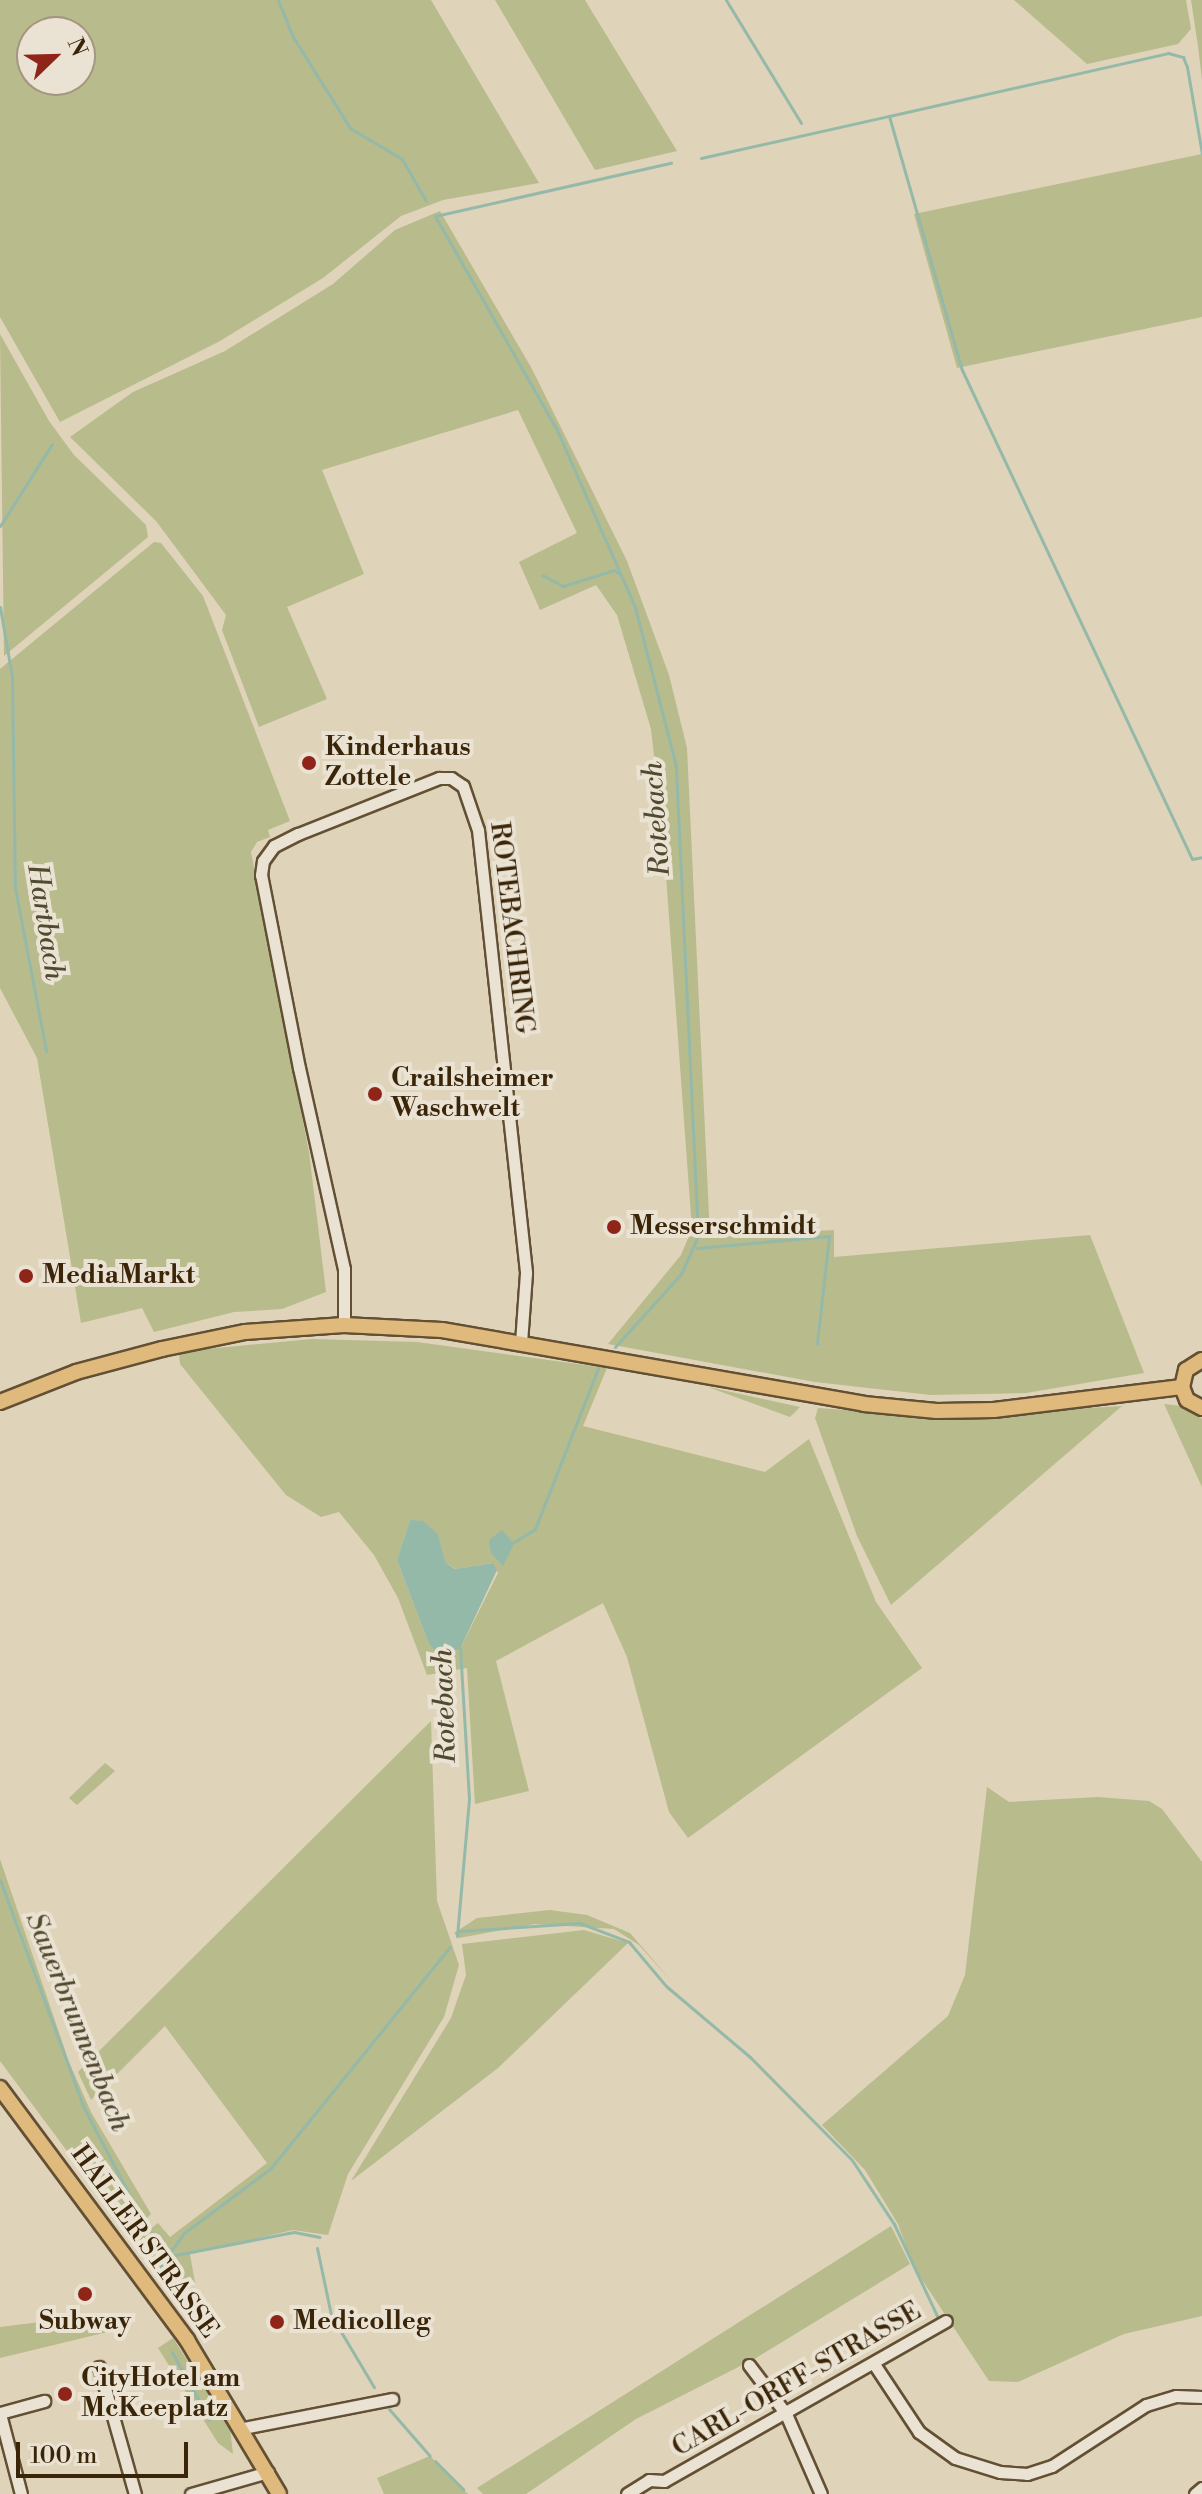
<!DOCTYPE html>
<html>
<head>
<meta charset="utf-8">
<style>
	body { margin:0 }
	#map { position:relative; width:1202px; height:2494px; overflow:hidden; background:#dfd3b9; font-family:"Libre Bodoni",serif }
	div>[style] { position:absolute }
	.green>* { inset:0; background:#b8bb8b }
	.water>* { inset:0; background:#95b9a9 }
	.stream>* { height:3px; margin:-1.5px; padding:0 1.5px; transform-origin:1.5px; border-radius:1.5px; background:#95b9a9 }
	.roads { filter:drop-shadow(2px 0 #635034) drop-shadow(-2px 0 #635034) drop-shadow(0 2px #635034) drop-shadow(0 -2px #635034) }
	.minor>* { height:11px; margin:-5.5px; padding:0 5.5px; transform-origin:5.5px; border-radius:5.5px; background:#eae2d2 }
	.major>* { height:14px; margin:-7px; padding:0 7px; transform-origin:7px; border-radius:7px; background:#e0ba7c }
	.dots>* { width:22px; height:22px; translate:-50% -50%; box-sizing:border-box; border:4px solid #eae2d2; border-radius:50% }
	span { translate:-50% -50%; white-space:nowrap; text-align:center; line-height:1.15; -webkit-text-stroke:8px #eae2d2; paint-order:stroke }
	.poi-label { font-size:26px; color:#3a2508; font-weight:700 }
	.left { translate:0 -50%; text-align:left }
	.street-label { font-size:26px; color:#3a2508 }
	.water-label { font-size:28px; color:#514a30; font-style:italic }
	.north { position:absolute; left:16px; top:16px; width:80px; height:80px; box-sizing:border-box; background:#eae2d2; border:2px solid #a49681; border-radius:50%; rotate:67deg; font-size:22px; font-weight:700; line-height:32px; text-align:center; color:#3a2508 }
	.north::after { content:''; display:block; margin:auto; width:28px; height:36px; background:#8f2418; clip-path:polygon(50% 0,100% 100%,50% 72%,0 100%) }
	.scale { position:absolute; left:16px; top:2442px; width:172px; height:36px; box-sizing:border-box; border:4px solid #3a2508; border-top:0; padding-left:10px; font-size:24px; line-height:28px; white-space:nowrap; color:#3a2508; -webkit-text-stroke:6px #eae2d2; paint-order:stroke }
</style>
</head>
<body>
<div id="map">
	<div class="green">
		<i style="clip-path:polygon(evenodd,0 0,431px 0,539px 183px,443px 200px,401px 216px,323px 278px,220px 341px,60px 422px,0 317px,0 0,80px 32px,80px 80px,32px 80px,32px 32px,80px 32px)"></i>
		<i style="clip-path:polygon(495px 0,585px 0,677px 151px,595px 170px)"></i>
		<i style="clip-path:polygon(1014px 0,1186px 0,1191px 29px,1178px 44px,1087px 64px)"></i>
		<i style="clip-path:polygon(1191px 0,1202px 0,1202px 80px,1198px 46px)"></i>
		<i style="clip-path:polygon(1202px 154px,1202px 317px,957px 368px,914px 214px)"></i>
		<i style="clip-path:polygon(440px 211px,532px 369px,627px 561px,669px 675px,687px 748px,710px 1237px,834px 1230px,834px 1257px,1090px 1235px,1144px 1373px,1026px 1393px,931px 1395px,815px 1382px,608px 1344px,681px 1255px,692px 1229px,663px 835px,651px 729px,617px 615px,596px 585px,540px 610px,519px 562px,577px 533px,518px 410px,322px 470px,364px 574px,287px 607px,327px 699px,259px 727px,222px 630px,226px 615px,156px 521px,70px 437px,133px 392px,225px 351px,333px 284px,395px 230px)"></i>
		<i style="clip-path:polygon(0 334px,49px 421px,74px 455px,146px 525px,148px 537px,4px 656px)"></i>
		<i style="clip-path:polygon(154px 542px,161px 543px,203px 596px,290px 821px,268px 830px,270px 837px,257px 842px,251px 852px,309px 1152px,326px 1292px,282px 1309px,234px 1312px,154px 1332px,142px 1308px,81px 1323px,37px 1058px,0 988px,0 669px)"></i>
		<i style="clip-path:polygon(evenodd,312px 1339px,417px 1342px,607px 1368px,583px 1426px,765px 1472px,809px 1439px,876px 1602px,922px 1668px,688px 1838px,669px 1812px,627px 1657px,603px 1603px,496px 1661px,529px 1791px,475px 1804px,467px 1668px,427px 1675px,398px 1598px,374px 1555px,339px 1512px,321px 1517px,286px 1495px,180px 1364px,179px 1354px,185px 1351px,312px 1339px,410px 1520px,438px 1534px,446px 1563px,456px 1569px,492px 1563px,498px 1573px,460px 1649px,429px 1644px,397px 1560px,410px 1520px)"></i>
		<i style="clip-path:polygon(708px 1387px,800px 1407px,790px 1417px)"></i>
		<i style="clip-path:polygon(1164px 1404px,1190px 1407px,1202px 1419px,1202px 1487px)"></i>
		<i style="clip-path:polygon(1122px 1406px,891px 1605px,857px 1536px,815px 1418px,818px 1408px,942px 1417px)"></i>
		<i style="clip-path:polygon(431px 1721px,437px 1901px,459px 1965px,444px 2017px,348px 2174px,328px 2235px,293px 2230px,190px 2254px,195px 2283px,176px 2298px,138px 2239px,158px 2223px,170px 2237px,267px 2163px,165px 2026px,91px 2100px,78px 2072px)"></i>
		<i style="clip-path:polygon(105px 1763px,115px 1771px,77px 1805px,69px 1798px)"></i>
		<i style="clip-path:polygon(987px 1787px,1009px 1802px,1098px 1797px,1149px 1801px,1162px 1809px,1202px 1862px,1202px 2316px,1124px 2334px,1018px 2382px,989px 2381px,913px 2266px,898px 2224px,865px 2170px,822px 2125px,948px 2016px,965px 1975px)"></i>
		<i style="clip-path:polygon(0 1859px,69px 2062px,91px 2112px,151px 2214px,137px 2228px,110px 2192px,73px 2159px,0 2061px)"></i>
		<i style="clip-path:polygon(550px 1910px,587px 1915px,630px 1933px,674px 1984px,639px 1945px,614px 1929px,535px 1924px,459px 1938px,454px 1933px,477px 1918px)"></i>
		<i style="clip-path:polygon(584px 1930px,628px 1943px,498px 2068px,351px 2181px,451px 2018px,466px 1975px,462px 1944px)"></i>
		<i style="clip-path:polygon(891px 2226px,910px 2264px,756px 2358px,636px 2419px,526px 2494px,483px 2494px,477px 2488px)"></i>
		<i style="clip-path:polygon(88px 2316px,93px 2327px,115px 2323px,116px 2330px,0 2358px,0 2327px)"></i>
		<i style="clip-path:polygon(173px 2338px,230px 2428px,233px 2454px,218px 2443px,158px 2348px)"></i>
		<i style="clip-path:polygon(430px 2456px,468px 2494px,384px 2494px,377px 2478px)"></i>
	</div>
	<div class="water">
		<i style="clip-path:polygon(410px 1520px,423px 1521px,438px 1534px,446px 1563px,455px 1569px,493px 1563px,497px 1570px,460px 1649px,438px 1653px,429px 1644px,397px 1560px)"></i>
		<i style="clip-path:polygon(502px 1530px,514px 1544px,503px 1566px,491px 1553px,489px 1540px)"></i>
	</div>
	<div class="stream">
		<i style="left:278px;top:0;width:40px;rotate:68deg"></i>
		<i style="left:293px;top:37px;width:107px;rotate:57.9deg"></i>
		<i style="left:350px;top:128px;width:61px;rotate:30.8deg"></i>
		<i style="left:402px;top:159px;width:48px;rotate:60.3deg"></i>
		<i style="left:726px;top:0;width:144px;rotate:58.6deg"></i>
		<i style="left:889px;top:116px;width:286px;rotate:-12.7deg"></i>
		<i style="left:1168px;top:53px;width:16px;rotate:15deg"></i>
		<i style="left:1183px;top:57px;width:11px;rotate:68deg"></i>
		<i style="left:1187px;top:67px;width:88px;rotate:80.2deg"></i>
		<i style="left:701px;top:158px;width:193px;rotate:-12.6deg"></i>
		<i style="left:889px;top:116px;width:264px;rotate:74deg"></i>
		<i style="left:962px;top:370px;width:540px;rotate:64.81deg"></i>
		<i style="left:1192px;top:859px;width:10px;rotate:-11deg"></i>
		<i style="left:0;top:526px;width:97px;rotate:-57.6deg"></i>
		<i style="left:542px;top:575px;width:24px;rotate:28deg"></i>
		<i style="left:563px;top:586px;width:53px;rotate:-17.4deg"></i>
		<i style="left:614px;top:570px;width:5px;rotate:37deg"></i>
		<i style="left:0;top:607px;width:71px;rotate:80.3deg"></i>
		<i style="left:12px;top:677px;width:211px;rotate:89.2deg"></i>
		<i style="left:15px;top:888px;width:166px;rotate:79.2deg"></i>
		<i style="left:697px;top:1248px;width:133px;rotate:-5.2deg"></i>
		<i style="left:829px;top:1236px;width:108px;rotate:96.4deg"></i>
		<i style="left:615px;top:1347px;width:98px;rotate:-47.9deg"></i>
		<i style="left:681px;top:1274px;width:42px;rotate:-65.9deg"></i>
		<i style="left:698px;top:1236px;width:471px;rotate:-92.7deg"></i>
		<i style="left:676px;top:766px;width:164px;rotate:-104.5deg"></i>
		<i style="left:635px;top:607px;width:193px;rotate:-113.8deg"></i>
		<i style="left:557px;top:430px;width:246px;rotate:-119.7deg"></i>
		<i style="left:435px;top:216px;width:242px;rotate:-12.7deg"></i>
		<i style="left:512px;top:1543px;width:27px;rotate:-31deg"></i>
		<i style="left:535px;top:1529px;width:173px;rotate:-68.6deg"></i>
		<i style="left:0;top:1880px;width:243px;rotate:69.8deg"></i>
		<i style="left:84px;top:2108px;width:127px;rotate:62.4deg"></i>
		<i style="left:459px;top:1931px;width:121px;rotate:-3.8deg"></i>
		<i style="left:580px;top:1923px;width:53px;rotate:21.2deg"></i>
		<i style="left:629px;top:1942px;width:57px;rotate:49.9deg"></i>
		<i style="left:666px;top:1986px;width:110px;rotate:40.2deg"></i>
		<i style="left:750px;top:2057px;width:145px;rotate:45.3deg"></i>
		<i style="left:852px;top:2160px;width:77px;rotate:56.7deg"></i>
		<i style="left:894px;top:2224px;width:102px;rotate:64.9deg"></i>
		<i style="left:457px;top:1936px;width:138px;rotate:-85deg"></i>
		<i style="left:469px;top:1799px;width:151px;rotate:-93.4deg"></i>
		<i style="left:152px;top:2233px;width:29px;rotate:52deg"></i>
		<i style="left:317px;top:2248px;width:68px;rotate:78.2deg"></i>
		<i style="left:331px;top:2315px;width:84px;rotate:59.2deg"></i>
		<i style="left:170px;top:2256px;width:126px;rotate:-11deg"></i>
		<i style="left:294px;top:2232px;width:26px;rotate:11deg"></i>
		<i style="left:159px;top:2268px;width:43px;rotate:-54.5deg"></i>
		<i style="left:184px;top:2233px;width:107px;rotate:-36.7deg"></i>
		<i style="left:270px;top:2169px;width:286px;rotate:-51deg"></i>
		<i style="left:172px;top:2352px;width:77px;rotate:61.1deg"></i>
		<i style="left:389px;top:2409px;width:62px;rotate:48.9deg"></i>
		<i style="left:435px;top:2461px;width:40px;rotate:45deg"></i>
	</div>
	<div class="roads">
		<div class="minor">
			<i style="left:344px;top:1325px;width:56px;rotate:-90deg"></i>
			<i style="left:344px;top:1269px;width:206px;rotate:-102.6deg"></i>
			<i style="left:299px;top:1068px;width:197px;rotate:-101.1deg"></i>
			<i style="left:261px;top:875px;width:14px;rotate:-82deg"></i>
			<i style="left:263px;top:861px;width:19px;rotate:-54deg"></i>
			<i style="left:274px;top:846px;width:27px;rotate:-27deg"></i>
			<i style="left:298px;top:834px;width:152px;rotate:-21.7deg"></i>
			<i style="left:439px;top:778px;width:12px"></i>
			<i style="left:451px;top:778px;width:14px;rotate:34deg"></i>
			<i style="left:463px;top:786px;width:46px;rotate:71.2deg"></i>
			<i style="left:478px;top:830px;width:446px;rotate:83.8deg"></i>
			<i style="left:526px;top:1273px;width:69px;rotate:94.1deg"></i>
			<i style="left:874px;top:2364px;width:82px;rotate:56.5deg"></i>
			<i style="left:919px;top:2432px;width:44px;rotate:35.8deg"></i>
			<i style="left:955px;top:2458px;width:47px;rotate:17.3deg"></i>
			<i style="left:1000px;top:2472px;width:27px;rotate:4deg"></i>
			<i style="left:1027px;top:2474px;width:26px;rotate:-18deg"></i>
			<i style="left:1052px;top:2466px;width:112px;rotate:-33deg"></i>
			<i style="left:1146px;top:2405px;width:31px;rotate:-17deg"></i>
			<i style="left:1176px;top:2396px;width:26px;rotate:2deg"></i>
			<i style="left:749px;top:2365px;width:61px;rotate:52.9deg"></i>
			<i style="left:786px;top:2414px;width:87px;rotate:66.4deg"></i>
			<i style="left:99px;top:2367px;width:132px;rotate:74.2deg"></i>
			<i style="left:0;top:2413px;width:46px;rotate:-15.3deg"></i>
			<i style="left:0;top:2414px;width:83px;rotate:75.3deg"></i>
			<i style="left:243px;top:2428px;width:152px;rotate:-11deg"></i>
			<i style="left:191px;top:2494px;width:80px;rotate:-15.9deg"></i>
			<i style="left:627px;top:2494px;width:26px;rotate:-32deg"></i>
			<i style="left:649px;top:2480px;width:15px;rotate:4deg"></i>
			<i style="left:664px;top:2481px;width:324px;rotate:-29.6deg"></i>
			<i style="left:1195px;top:2494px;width:9px;rotate:-41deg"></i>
		</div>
		<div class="major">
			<i style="left:1202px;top:1360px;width:19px;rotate:148deg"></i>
			<i style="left:1186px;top:1370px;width:17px;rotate:103deg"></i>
			<i style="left:1182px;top:1387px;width:14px;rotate:69deg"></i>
			<i style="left:1187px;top:1400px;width:17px;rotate:28deg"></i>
			<i style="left:0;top:1402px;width:82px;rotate:-21.5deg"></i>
			<i style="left:76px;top:1372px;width:89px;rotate:-15deg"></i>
			<i style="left:162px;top:1349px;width:85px;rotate:-11.6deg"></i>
			<i style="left:245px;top:1332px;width:99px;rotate:-4deg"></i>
			<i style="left:344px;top:1325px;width:98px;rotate:2.9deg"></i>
			<i style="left:442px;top:1330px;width:428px;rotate:9.9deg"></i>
			<i style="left:864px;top:1404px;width:73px;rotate:5.5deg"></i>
			<i style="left:937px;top:1411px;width:57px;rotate:-1deg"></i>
			<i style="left:994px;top:1410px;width:189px;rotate:-7deg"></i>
			<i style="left:0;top:2088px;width:314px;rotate:53.4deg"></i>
			<i style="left:187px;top:2340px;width:179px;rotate:59.1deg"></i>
		</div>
	</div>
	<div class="dots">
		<i style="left:309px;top:763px;background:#8f2418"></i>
		<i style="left:375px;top:1094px;background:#8f2418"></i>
		<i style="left:614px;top:1227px;background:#8f2418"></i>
		<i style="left:26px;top:1276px;background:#8f2418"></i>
		<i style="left:85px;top:2294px;background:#8f2418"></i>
		<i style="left:277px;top:2322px;background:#8f2418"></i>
		<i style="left:65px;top:2394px;background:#8f2418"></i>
	</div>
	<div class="poi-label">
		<span class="left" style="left:325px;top:763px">Kinderhaus<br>Zottele</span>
		<span class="left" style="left:391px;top:1094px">Crailsheimer<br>Waschwelt</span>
		<span class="left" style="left:630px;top:1227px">Messerschmidt</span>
		<span class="left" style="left:42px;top:1276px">MediaMarkt</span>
		<span style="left:85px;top:2322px">Subway</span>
		<span class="left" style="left:293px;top:2322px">Medicolleg</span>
		<span class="left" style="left:81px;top:2394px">CityHotel am<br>McKeeplatz</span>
	</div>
	<div class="street-label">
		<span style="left:511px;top:928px;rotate:83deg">ROTEBACHRING</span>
		<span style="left:144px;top:2242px;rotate:54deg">HALLER STRASSE</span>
		<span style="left:797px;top:2380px;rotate:-30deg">CARL-ORFF-STRASSE</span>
	</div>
	<div class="water-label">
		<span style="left:657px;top:819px;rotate:-94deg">Rotebach</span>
		<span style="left:45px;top:922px;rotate:81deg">Hartbach</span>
		<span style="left:445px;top:1706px;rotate:-92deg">Rotebach</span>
		<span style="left:77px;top:2022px;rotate:68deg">Sauerbrunnenbach</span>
	</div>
	<div class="north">N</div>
	<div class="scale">100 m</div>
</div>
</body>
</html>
